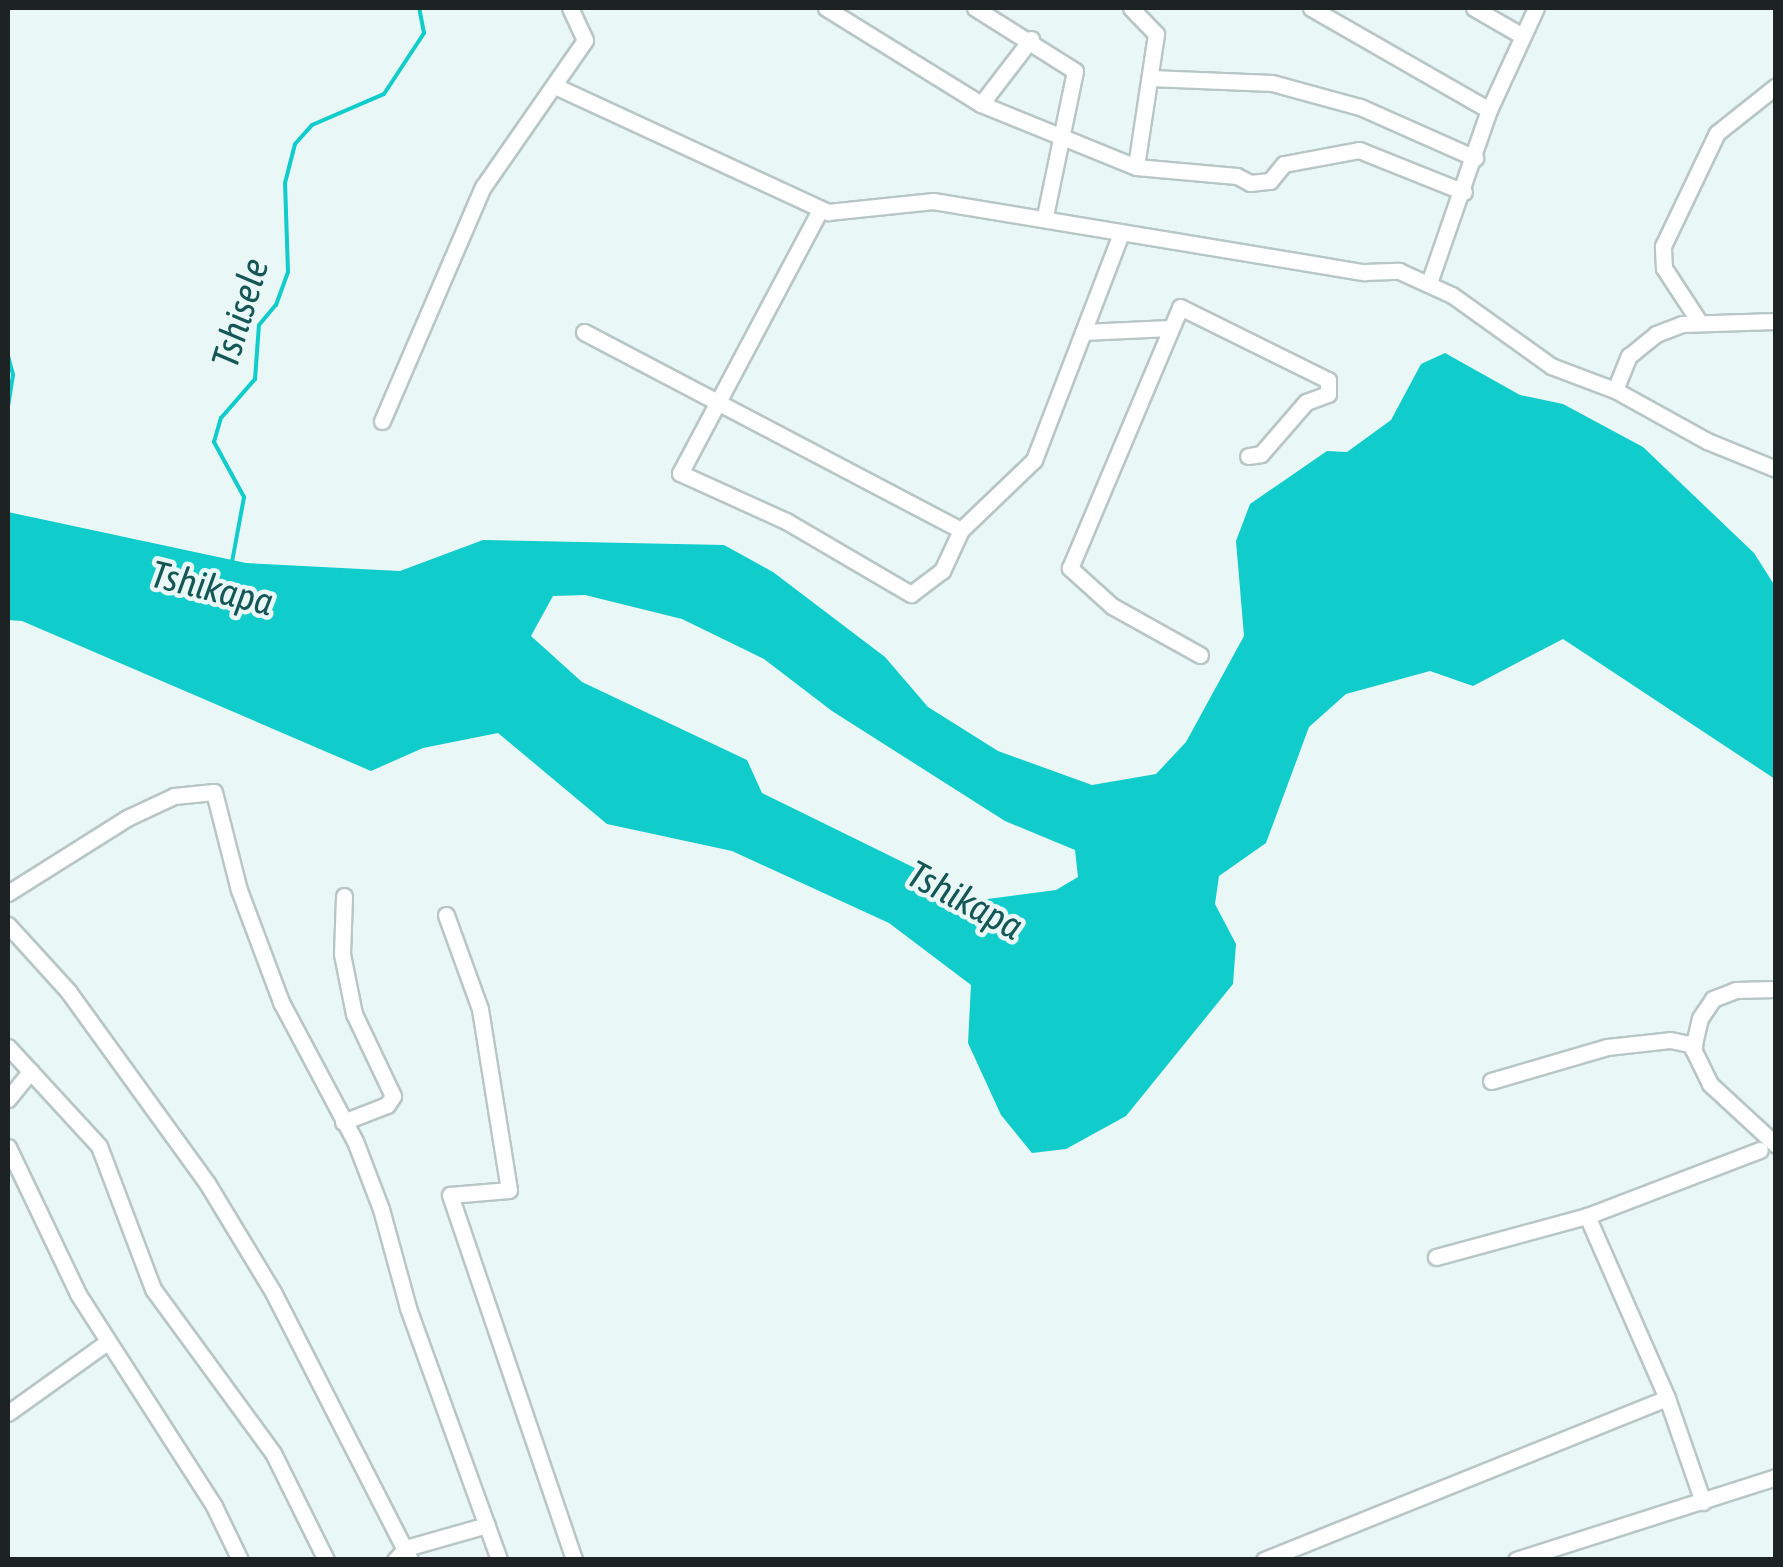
<!DOCTYPE html>
<html>
<head>
<meta charset="utf-8">
<style>
	body { margin:0 }
	#map { position:relative; width:1783px; height:1567px; overflow:hidden; background:#e9f8f7; font-family:"Asap Condensed",sans-serif }
	div>[style] { position:absolute }
	.water>* { inset:0; background:#10cccb }
	.stream>* { height:4px; margin:-2px; padding:0 2px; transform-origin:2px; border-radius:2px; background:#10cccb }
	.roads { filter:drop-shadow(2px 0 #b8c7c6) drop-shadow(-2px 0 #b8c7c6) drop-shadow(0 2px #b8c7c6) drop-shadow(0 -2px #b8c7c6) }
	.street>* { height:15px; margin:-7.5px; padding:0 7.5px; transform-origin:7.5px; border-radius:7.5px; background:#fff }
	span { translate:-50% -50%; white-space:nowrap; text-align:center; line-height:1.15; -webkit-text-stroke:9px #e9f8f7; paint-order:stroke }
	.water-label { font-size:38px; color:#145756; font-style:italic }
	.frame { position:absolute; inset:0; border:10px solid #1d2222; pointer-events:none }
</style>
</head>
<body>
<div id="map">
	<div class="water">
		<i style="clip-path:polygon(evenodd,1445px 353px,1520px 395px,1563px 404px,1643px 447px,1754px 553px,1775px 586px,1775px 779px,1563px 639px,1473px 686px,1430px 671px,1346px 694px,1309px 727px,1266px 843px,1219px 876px,1215px 904px,1236px 944px,1233px 984px,1126px 1116px,1066px 1149px,1032px 1153px,1001px 1115px,968px 1043px,971px 985px,889px 923px,732px 851px,607px 824px,498px 733px,423px 748px,371px 771px,22px 621px,8px 620px,8px 512px,246px 563px,400px 571px,483px 540px,724px 545px,773px 572px,885px 657px,928px 707px,998px 751px,1092px 785px,1156px 774px,1186px 742px,1244px 636px,1236px 541px,1250px 504px,1327px 451px,1347px 452px,1391px 420px,1421px 364px,1445px 353px,585px 595px,682px 619px,764px 659px,832px 711px,1005px 821px,1075px 850px,1078px 877px,1056px 890px,980px 900px,762px 793px,747px 760px,582px 682px,531px 636px,553px 596px,585px 595px)"></i>
	</div>
	<div class="stream">
		<i style="left:8px;top:356px;width:20px;rotate:75deg"></i>
		<i style="left:13px;top:375px;width:30px;rotate:99deg"></i>
		<i style="left:232px;top:562px;width:66px;rotate:-79.5deg"></i>
		<i style="left:244px;top:497px;width:63px;rotate:-118.6deg"></i>
		<i style="left:214px;top:442px;width:25px;rotate:-74deg"></i>
		<i style="left:221px;top:418px;width:52px;rotate:-48.9deg"></i>
		<i style="left:255px;top:379px;width:54px;rotate:-85.8deg"></i>
		<i style="left:259px;top:325px;width:26px;rotate:-50deg"></i>
		<i style="left:276px;top:305px;width:35px;rotate:-70deg"></i>
		<i style="left:288px;top:272px;width:89px;rotate:-91.9deg"></i>
		<i style="left:285px;top:183px;width:40px;rotate:-75.6deg"></i>
		<i style="left:295px;top:144px;width:25px;rotate:-48deg"></i>
		<i style="left:312px;top:125px;width:78px;rotate:-23.3deg"></i>
		<i style="left:384px;top:94px;width:73px;rotate:-56.7deg"></i>
		<i style="left:424px;top:33px;width:25px;rotate:-101deg"></i>
	</div>
	<div class="roads">
		<div class="street">
			<i style="left:826px;top:8px;width:182px;rotate:31.8deg"></i>
			<i style="left:981px;top:104px;width:167px;rotate:22.1deg"></i>
			<i style="left:1136px;top:167px;width:101px;rotate:5.1deg"></i>
			<i style="left:1237px;top:176px;width:15px;rotate:28deg"></i>
			<i style="left:1250px;top:183px;width:20px;rotate:-6deg"></i>
			<i style="left:1270px;top:181px;width:22px;rotate:-51deg"></i>
			<i style="left:1284px;top:164px;width:76px;rotate:-10.6deg"></i>
			<i style="left:1359px;top:150px;width:113px;rotate:21.8deg"></i>
			<i style="left:975px;top:8px;width:118px;rotate:32.2deg"></i>
			<i style="left:1075px;top:71px;width:148px;rotate:101.7deg"></i>
			<i style="left:1131px;top:8px;width:36px;rotate:46deg"></i>
			<i style="left:1156px;top:34px;width:134px;rotate:98.6deg"></i>
			<i style="left:1311px;top:8px;width:205px;rotate:29.8deg"></i>
			<i style="left:1474px;top:8px;width:54px;rotate:29.9deg"></i>
			<i style="left:1150px;top:78px;width:122px;rotate:2.3deg"></i>
			<i style="left:1272px;top:83px;width:91px;rotate:15.3deg"></i>
			<i style="left:1360px;top:107px;width:126px;rotate:23.9deg"></i>
			<i style="left:555px;top:86px;width:301px;rotate:24.8deg"></i>
			<i style="left:828px;top:212px;width:106px;rotate:-6deg"></i>
			<i style="left:933px;top:201px;width:437px;rotate:9.4deg"></i>
			<i style="left:1364px;top:272px;width:35px;rotate:-2deg"></i>
			<i style="left:1399px;top:271px;width:58px;rotate:24.4deg"></i>
			<i style="left:1452px;top:295px;width:122px;rotate:35.6deg"></i>
			<i style="left:1551px;top:366px;width:68px;rotate:20.6deg"></i>
			<i style="left:1615px;top:390px;width:105px;rotate:29deg"></i>
			<i style="left:1707px;top:441px;width:74px;rotate:22.1deg"></i>
			<i style="left:981px;top:104px;width:82px;rotate:-52.4deg"></i>
			<i style="left:820px;top:210px;width:298px;rotate:118deg"></i>
			<i style="left:680px;top:473px;width:116px;rotate:24.4deg"></i>
			<i style="left:786px;top:521px;width:145px;rotate:30.3deg"></i>
			<i style="left:911px;top:594px;width:39px;rotate:-37deg"></i>
			<i style="left:942px;top:571px;width:45px;rotate:-65.1deg"></i>
			<i style="left:961px;top:530px;width:101px;rotate:-43.8deg"></i>
			<i style="left:1034px;top:460px;width:243px;rotate:-69deg"></i>
			<i style="left:1429px;top:283px;width:183px;rotate:-70.9deg"></i>
			<i style="left:1489px;top:110px;width:112px;rotate:-65.3deg"></i>
			<i style="left:1700px;top:323px;width:66px;rotate:-123.2deg"></i>
			<i style="left:1664px;top:268px;width:22px;rotate:-93deg"></i>
			<i style="left:1663px;top:246px;width:125px;rotate:-64.5deg"></i>
			<i style="left:1717px;top:133px;width:75px;rotate:-38.5deg"></i>
			<i style="left:584px;top:332px;width:426px;rotate:27.7deg"></i>
			<i style="left:1083px;top:332px;width:87px;rotate:-2.6deg"></i>
			<i style="left:1615px;top:390px;width:37px;rotate:-68deg"></i>
			<i style="left:1629px;top:356px;width:35px;rotate:-39deg"></i>
			<i style="left:1656px;top:334px;width:28px;rotate:-21deg"></i>
			<i style="left:1682px;top:324px;width:94px;rotate:-1.8deg"></i>
			<i style="left:382px;top:421px;width:255px;rotate:-66.7deg"></i>
			<i style="left:483px;top:187px;width:179px;rotate:-55.2deg"></i>
			<i style="left:585px;top:40px;width:35px;rotate:-115deg"></i>
			<i style="left:1200px;top:655px;width:101px;rotate:-150.9deg"></i>
			<i style="left:1112px;top:606px;width:57px;rotate:-137.9deg"></i>
			<i style="left:1070px;top:568px;width:283px;rotate:-67.1deg"></i>
			<i style="left:1180px;top:307px;width:165px;rotate:26.3deg"></i>
			<i style="left:1328px;top:380px;width:14px;rotate:90deg"></i>
			<i style="left:1328px;top:394px;width:23px;rotate:160deg"></i>
			<i style="left:1306px;top:402px;width:69px;rotate:130.9deg"></i>
			<i style="left:1261px;top:454px;width:13px;rotate:171deg"></i>
			<i style="left:8px;top:893px;width:141px;rotate:-32.2deg"></i>
			<i style="left:127px;top:818px;width:52px;rotate:-25.1deg"></i>
			<i style="left:174px;top:796px;width:40px;rotate:-5.7deg"></i>
			<i style="left:214px;top:792px;width:101px;rotate:75.7deg"></i>
			<i style="left:239px;top:890px;width:120px;rotate:69.4deg"></i>
			<i style="left:281px;top:1002px;width:157px;rotate:62deg"></i>
			<i style="left:355px;top:1141px;width:73px;rotate:69.1deg"></i>
			<i style="left:381px;top:1209px;width:103px;rotate:74.7deg"></i>
			<i style="left:408px;top:1308px;width:268px;rotate:70.1deg"></i>
			<i style="left:446px;top:915px;width:100px;rotate:70.1deg"></i>
			<i style="left:480px;top:1009px;width:183px;rotate:80.9deg"></i>
			<i style="left:509px;top:1190px;width:59px;rotate:175.2deg"></i>
			<i style="left:450px;top:1195px;width:385px;rotate:71.2deg"></i>
			<i style="left:8px;top:925px;width:89px;rotate:47.7deg"></i>
			<i style="left:68px;top:991px;width:237px;rotate:54.1deg"></i>
			<i style="left:207px;top:1183px;width:127px;rotate:58.8deg"></i>
			<i style="left:273px;top:1292px;width:301px;rotate:62.9deg"></i>
			<i style="left:1776px;top:989px;width:40px;rotate:178.6deg"></i>
			<i style="left:1736px;top:990px;width:25px;rotate:159deg"></i>
			<i style="left:1713px;top:999px;width:23px;rotate:124deg"></i>
			<i style="left:1700px;top:1018px;width:32px;rotate:103deg"></i>
			<i style="left:1693px;top:1049px;width:39px;rotate:64deg"></i>
			<i style="left:1710px;top:1084px;width:90px;rotate:42.7deg"></i>
			<i style="left:8px;top:1047px;width:134px;rotate:47.4deg"></i>
			<i style="left:99px;top:1146px;width:153px;rotate:69.3deg"></i>
			<i style="left:153px;top:1289px;width:203px;rotate:53.8deg"></i>
			<i style="left:273px;top:1453px;width:119px;rotate:63.6deg"></i>
			<i style="left:1491px;top:1081px;width:121px;rotate:-16.3deg"></i>
			<i style="left:1607px;top:1047px;width:63px;rotate:-6.3deg"></i>
			<i style="left:1670px;top:1040px;width:25px;rotate:12deg"></i>
			<i style="left:8px;top:1099px;width:36px;rotate:-51deg"></i>
			<i style="left:343px;top:1122px;width:47px;rotate:-21.1deg"></i>
			<i style="left:387px;top:1105px;width:11px;rotate:-56deg"></i>
			<i style="left:393px;top:1096px;width:91px;rotate:-115.4deg"></i>
			<i style="left:354px;top:1014px;width:61px;rotate:-101.3deg"></i>
			<i style="left:342px;top:954px;width:58px;rotate:-88deg"></i>
			<i style="left:8px;top:1147px;width:163px;rotate:64.5deg"></i>
			<i style="left:78px;top:1294px;width:252px;rotate:57.3deg"></i>
			<i style="left:214px;top:1506px;width:60px;rotate:64.3deg"></i>
			<i style="left:1436px;top:1257px;width:156px;rotate:-15.2deg"></i>
			<i style="left:8px;top:1413px;width:122px;rotate:-35.6deg"></i>
			<i style="left:1703px;top:1502px;width:110px;rotate:-109.1deg"></i>
			<i style="left:1667px;top:1398px;width:199px;rotate:-113.7deg"></i>
			<i style="left:1587px;top:1216px;width:185px;rotate:-20.9deg"></i>
			<i style="left:395px;top:1560px;width:16px;rotate:-47deg"></i>
			<i style="left:406px;top:1548px;width:84px;rotate:-15.9deg"></i>
			<i style="left:1264px;top:1560px;width:434px;rotate:-21.9deg"></i>
			<i style="left:1516px;top:1560px;width:273px;rotate:-17.7deg"></i>
		</div>
	</div>
	<div class="water-label">
		<span style="left:240px;top:313px;rotate:-73deg">Tshisele</span>
		<span style="left:212px;top:588px;rotate:14deg">Tshikapa</span>
		<span style="left:965px;top:900px;rotate:28deg">Tshikapa</span>
	</div>
	<div class="frame"></div>
</div>
</body>
</html>
